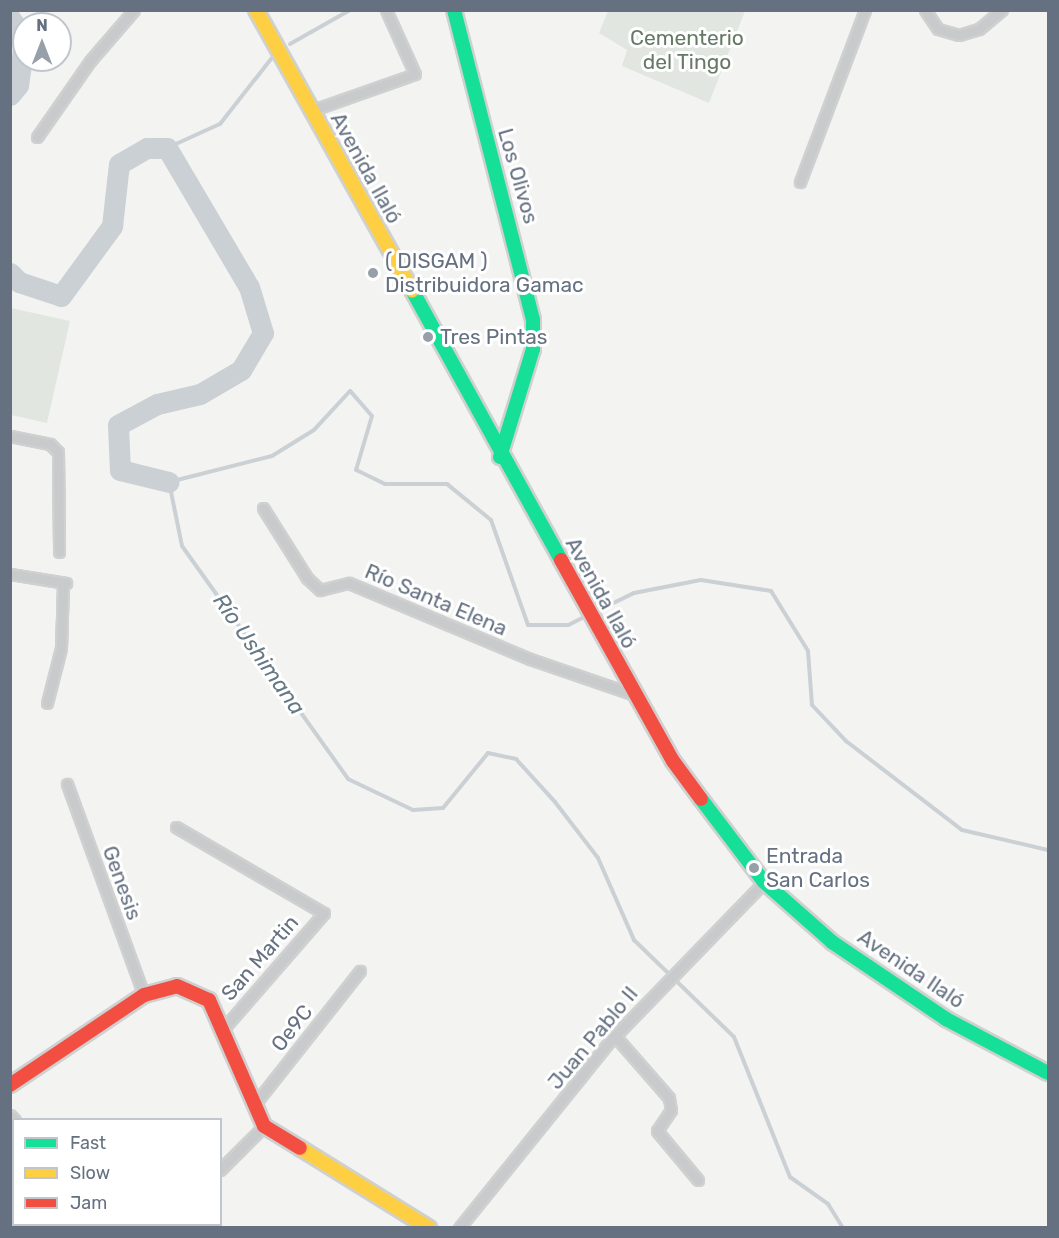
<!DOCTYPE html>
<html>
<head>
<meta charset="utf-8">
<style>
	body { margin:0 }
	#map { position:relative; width:1059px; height:1238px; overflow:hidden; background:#f3f4f2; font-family:Rubik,sans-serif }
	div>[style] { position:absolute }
	.green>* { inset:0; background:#e1e6e0 }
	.stream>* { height:4px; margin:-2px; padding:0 2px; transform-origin:2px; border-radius:2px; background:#cad0d4 }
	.river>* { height:21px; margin:-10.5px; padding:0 10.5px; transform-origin:10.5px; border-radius:10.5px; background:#cad0d4 }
	.roads { filter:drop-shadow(2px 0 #cfd0d0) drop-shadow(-2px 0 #cfd0d0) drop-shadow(0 2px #cfd0d0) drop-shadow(0 -2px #cfd0d0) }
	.street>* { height:9px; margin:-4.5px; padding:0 4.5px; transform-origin:4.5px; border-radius:4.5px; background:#c9cacc }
	.fast>* { height:14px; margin:-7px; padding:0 7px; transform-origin:7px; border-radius:7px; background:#16e098 }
	.slow>* { height:14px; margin:-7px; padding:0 7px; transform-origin:7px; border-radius:7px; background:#ffcf43 }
	.jam>* { height:14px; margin:-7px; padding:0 7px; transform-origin:7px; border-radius:7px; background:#f24e42 }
	.dots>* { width:16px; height:16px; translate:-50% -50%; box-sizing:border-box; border:3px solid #fff; border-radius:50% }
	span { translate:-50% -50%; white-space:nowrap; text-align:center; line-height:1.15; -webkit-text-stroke:6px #fff; paint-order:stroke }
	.park-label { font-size:21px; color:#657964 }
	.street-label { font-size:21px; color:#657181 }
	.poi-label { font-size:21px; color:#657181 }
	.left { translate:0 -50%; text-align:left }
	.water-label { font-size:22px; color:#667985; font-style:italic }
	.frame { position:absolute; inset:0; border:12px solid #657181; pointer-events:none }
	.legend { position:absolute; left:12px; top:1118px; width:210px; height:108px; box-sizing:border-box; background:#fff; border:2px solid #c1c6cd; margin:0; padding:8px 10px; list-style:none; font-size:18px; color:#657181 }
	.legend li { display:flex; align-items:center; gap:12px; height:30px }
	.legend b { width:30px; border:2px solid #c1c6cd }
	.north { position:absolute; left:12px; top:12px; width:60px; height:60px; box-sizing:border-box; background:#fff; border:2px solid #c1c6cd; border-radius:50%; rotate:0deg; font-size:16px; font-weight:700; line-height:24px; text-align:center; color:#657181 }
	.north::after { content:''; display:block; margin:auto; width:21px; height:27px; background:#979fa9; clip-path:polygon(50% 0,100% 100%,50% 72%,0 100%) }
</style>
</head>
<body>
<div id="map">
	<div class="green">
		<i style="clip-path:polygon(11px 10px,18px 11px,22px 34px,11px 81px)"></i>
		<i style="clip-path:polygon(608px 11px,608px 10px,745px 11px,709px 103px,622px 66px,627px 50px,599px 33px)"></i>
		<i style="clip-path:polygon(11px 308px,70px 321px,47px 423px,11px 415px)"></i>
	</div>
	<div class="stream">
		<i style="left:290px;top:44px;width:69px;rotate:-29.5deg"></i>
		<i style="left:167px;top:148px;width:58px;rotate:-24.4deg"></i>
		<i style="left:220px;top:124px;width:83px;rotate:-51.9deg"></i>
		<i style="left:595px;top:612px;width:43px;rotate:-26deg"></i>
		<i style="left:634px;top:593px;width:68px;rotate:-11deg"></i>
		<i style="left:701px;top:580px;width:71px;rotate:8.9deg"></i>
		<i style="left:771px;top:591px;width:70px;rotate:58.3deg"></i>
		<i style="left:808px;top:651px;width:54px;rotate:85.8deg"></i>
		<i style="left:812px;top:705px;width:50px;rotate:46.6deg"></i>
		<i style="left:846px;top:741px;width:146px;rotate:37.5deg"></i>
		<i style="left:962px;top:830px;width:88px;rotate:13.1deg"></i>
		<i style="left:588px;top:615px;width:22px;rotate:153deg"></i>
		<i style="left:568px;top:625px;width:40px;rotate:180deg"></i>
		<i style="left:528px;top:625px;width:111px;rotate:-109.4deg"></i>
		<i style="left:491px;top:520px;width:57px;rotate:-140.7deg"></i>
		<i style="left:447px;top:484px;width:62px;rotate:180deg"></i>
		<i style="left:385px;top:484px;width:32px;rotate:-154deg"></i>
		<i style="left:356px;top:470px;width:56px;rotate:-73.5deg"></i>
		<i style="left:372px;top:416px;width:33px;rotate:-131deg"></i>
		<i style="left:350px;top:391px;width:53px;rotate:132.7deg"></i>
		<i style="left:314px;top:430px;width:49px;rotate:148.2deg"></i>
		<i style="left:272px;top:456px;width:106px;rotate:165.8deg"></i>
		<i style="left:169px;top:482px;width:65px;rotate:78.5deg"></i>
		<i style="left:182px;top:546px;width:286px;rotate:54.5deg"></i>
		<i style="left:348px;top:779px;width:72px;rotate:25.5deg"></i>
		<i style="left:413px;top:810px;width:30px;rotate:-4deg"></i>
		<i style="left:443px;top:808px;width:71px;rotate:-50.7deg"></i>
		<i style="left:488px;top:753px;width:29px;rotate:12deg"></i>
		<i style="left:516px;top:759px;width:58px;rotate:47.8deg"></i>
		<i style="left:555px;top:802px;width:71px;rotate:52.5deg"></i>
		<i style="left:598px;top:858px;width:90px;rotate:66.3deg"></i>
		<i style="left:634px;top:940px;width:139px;rotate:44.1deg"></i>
		<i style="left:734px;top:1037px;width:151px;rotate:68.2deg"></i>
		<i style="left:790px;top:1177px;width:47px;rotate:35.4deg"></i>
		<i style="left:828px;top:1204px;width:28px;rotate:58deg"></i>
	</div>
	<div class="river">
		<i style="left:10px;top:18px;width:24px;rotate:54deg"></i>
		<i style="left:10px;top:95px;width:13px;rotate:-51deg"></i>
		<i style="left:18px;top:85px;width:41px;rotate:-81.7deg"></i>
		<i style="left:10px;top:273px;width:13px;rotate:45deg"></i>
		<i style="left:19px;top:282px;width:44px;rotate:18.4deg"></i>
		<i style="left:61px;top:296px;width:87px;rotate:-53.9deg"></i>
		<i style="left:112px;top:226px;width:62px;rotate:-83.6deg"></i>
		<i style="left:119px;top:164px;width:32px;rotate:-30deg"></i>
		<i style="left:147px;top:148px;width:20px"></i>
		<i style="left:167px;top:148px;width:161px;rotate:59.5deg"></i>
		<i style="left:249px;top:287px;width:48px;rotate:73.1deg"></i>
		<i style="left:263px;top:333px;width:43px;rotate:120.7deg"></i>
		<i style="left:241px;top:370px;width:48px;rotate:149.7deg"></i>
		<i style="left:200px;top:394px;width:44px;rotate:166.9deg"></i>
		<i style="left:157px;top:404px;width:44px;rotate:151.7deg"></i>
		<i style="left:118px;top:425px;width:45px;rotate:87.5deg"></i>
		<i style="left:120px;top:470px;width:50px;rotate:13.8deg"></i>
	</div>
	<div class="roads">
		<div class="street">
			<i style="left:925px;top:10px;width:23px;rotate:56deg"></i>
			<i style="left:938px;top:29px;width:22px;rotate:16deg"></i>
			<i style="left:959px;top:35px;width:21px;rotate:-17deg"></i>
			<i style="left:979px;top:29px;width:30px;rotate:-40deg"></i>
			<i style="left:310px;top:111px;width:111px;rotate:-19.4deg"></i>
			<i style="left:415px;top:74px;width:70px;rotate:-114.4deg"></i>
			<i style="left:37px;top:137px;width:93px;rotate:-55.1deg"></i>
			<i style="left:90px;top:61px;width:67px;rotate:-49.2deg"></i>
			<i style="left:800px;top:182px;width:184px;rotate:-69.3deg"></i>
			<i style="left:10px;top:436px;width:41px;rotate:11.3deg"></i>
			<i style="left:50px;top:444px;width:11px;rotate:45deg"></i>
			<i style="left:58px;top:452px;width:100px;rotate:89.4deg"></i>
			<i style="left:263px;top:508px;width:83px;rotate:57.8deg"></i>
			<i style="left:307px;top:578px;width:18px;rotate:43deg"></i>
			<i style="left:320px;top:590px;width:30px;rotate:-14deg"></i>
			<i style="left:349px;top:583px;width:196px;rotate:22.8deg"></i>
			<i style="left:530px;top:659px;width:111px;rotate:18.9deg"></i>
			<i style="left:10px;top:574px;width:57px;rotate:9.1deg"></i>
			<i style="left:47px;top:703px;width:57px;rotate:-75.7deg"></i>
			<i style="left:61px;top:648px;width:65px;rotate:-88.2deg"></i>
			<i style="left:67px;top:784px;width:225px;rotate:70deg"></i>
			<i style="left:176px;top:827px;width:171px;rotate:30.2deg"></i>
			<i style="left:324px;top:913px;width:152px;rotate:131deg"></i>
			<i style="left:615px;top:1036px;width:82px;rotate:48.9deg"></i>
			<i style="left:669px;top:1098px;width:12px;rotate:81deg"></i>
			<i style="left:671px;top:1110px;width:25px;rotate:124deg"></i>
			<i style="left:657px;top:1131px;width:64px;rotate:50.1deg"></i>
			<i style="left:254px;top:1105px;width:171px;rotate:-51.7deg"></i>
			<i style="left:10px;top:1115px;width:7px;rotate:45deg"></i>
			<i style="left:220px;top:1170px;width:62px;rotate:-45deg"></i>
			<i style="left:10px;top:1187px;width:5px;rotate:37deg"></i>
			<i style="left:56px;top:1224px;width:4px;rotate:56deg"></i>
			<i style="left:165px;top:1228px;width:5px;rotate:-53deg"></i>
			<i style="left:459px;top:1228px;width:240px;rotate:-51.1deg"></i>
			<i style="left:610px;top:1041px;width:221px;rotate:-45.9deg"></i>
		</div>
		<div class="fast">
			<i style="left:454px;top:10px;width:320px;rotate:75.7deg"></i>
			<i style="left:533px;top:320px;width:29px;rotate:90deg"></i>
			<i style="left:533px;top:349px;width:113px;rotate:107deg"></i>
			<i style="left:412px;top:290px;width:308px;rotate:61.1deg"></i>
			<i style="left:701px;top:799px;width:104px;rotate:52.8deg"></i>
			<i style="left:764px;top:882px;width:91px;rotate:41.4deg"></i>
			<i style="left:832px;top:942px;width:138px;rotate:34deg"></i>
			<i style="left:946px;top:1019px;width:115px;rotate:27.9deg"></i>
		</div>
		<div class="slow">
			<i style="left:256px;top:10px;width:321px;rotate:60.9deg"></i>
			<i style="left:300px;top:1148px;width:152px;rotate:31.8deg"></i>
		</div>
		<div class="jam">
			<i style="left:561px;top:560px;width:230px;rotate:60.9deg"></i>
			<i style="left:673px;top:761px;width:47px;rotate:53.6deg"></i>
			<i style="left:10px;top:1085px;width:161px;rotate:-33.9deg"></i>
			<i style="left:144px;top:995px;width:34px;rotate:-15deg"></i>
			<i style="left:177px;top:986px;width:35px;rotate:24deg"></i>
			<i style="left:209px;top:1000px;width:137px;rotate:66.4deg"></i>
			<i style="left:264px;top:1126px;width:42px;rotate:31.4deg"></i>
		</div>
	</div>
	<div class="dots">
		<i style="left:373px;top:273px;background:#979fa9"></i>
		<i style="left:428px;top:337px;background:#979fa9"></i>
		<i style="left:754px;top:868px;background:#979fa9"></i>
	</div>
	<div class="park-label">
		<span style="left:687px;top:50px">Cementerio<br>del Tingo</span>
	</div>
	<div class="street-label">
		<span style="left:366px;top:168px;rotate:61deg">Avenida Ilaló</span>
		<span style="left:518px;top:176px;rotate:74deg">Los Olivos</span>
		<span style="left:601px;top:593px;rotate:61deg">Avenida Ilaló</span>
		<span style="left:436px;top:600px;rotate:23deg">Río Santa Elena</span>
		<span style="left:122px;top:883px;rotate:70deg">Genesis</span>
		<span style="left:260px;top:958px;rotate:-49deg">San Martin</span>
		<span style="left:911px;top:969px;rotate:34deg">Avenida Ilaló</span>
		<span style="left:292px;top:1028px;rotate:-52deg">Oe9C</span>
		<span style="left:593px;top:1038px;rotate:-50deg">Juan Pablo II</span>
	</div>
	<div class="poi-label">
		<span class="left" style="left:385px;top:273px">( DISGAM )<br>Distribuidora Gamac</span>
		<span class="left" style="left:440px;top:337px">Tres Pintas</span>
		<span class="left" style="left:766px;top:868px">Entrada<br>San Carlos</span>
	</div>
	<div class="water-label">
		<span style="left:259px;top:654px;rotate:55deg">Río Ushimana</span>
	</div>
	<div class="frame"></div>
	<ul class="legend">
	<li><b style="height:8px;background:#16e098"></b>Fast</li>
	<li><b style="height:8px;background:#ffcf43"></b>Slow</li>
	<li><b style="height:8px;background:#f24e42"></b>Jam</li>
	</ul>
	<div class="north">N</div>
</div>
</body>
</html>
